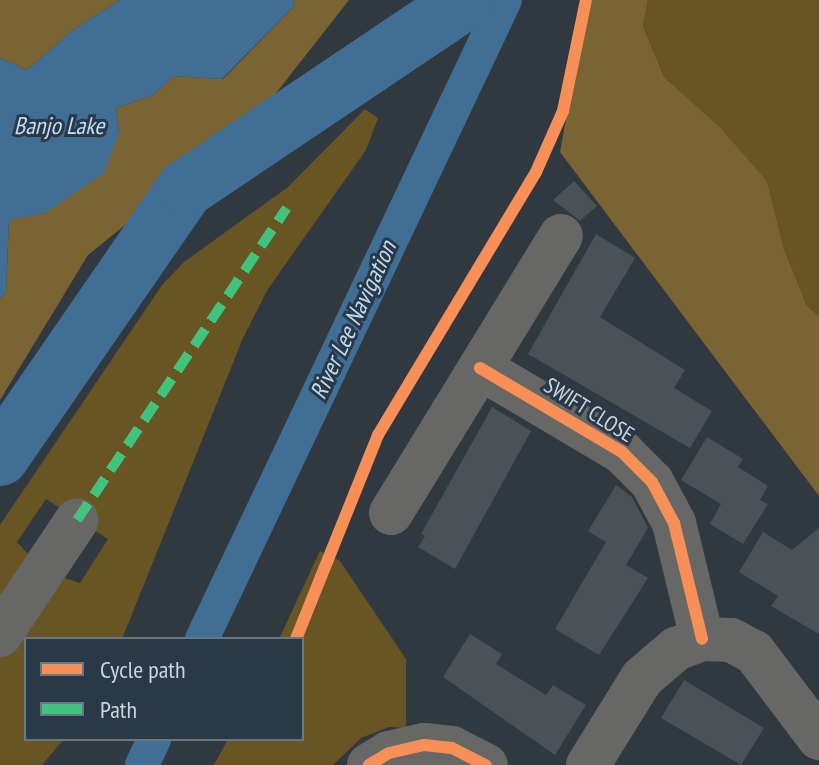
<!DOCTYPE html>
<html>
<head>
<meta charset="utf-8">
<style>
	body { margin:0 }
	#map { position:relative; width:819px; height:765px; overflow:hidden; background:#303840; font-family:"PT Sans Narrow",sans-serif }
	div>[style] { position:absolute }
	.green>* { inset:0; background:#695424 }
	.forest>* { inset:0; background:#7a6434 }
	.water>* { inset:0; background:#416e94 }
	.canal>* { height:34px; margin:-17px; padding:0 17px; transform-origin:17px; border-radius:17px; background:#416e94 }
	.river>* { height:58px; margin:-29px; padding:0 29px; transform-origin:29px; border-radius:29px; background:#416e94 }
	.building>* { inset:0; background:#4a5157 }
	.minor>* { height:44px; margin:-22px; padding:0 22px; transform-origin:22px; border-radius:22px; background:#676866 }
	.quiet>* { height:10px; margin-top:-5px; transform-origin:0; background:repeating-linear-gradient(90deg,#40c37c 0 20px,transparent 0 30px) }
	.cycleway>* { height:12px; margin:-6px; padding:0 6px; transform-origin:6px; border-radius:6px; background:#f78f57 }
	span { translate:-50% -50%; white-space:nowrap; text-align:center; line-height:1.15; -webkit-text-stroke:6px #293947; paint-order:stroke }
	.street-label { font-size:22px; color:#cbd5de }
	.water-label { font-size:24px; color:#c2ddf6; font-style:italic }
	.legend { position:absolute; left:24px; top:637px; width:280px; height:104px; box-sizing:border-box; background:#293947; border:2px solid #6a7783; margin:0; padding:10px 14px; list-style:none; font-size:24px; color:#cbd5de }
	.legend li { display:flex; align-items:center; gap:16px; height:40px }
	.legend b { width:40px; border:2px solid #6a7783 }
</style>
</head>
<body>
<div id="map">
	<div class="green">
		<i style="clip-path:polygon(648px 0,819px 0,819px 316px,807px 306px,784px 249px,767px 181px,719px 126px,664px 77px,643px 26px)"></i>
		<i style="clip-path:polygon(365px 109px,378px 118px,366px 150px,268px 289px,243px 338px,122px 639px,26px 639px,26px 739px,64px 739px,42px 765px,0 765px,0 647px,59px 576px,80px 583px,108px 539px,46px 499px,17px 542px,28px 554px,0 620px,0 525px,162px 285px,184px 262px,288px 187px)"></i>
		<i style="clip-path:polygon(320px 551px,340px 561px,406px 659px,406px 728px,389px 727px,361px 738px,333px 765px,214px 765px,228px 739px,302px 739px,302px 639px,279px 639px)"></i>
	</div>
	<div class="forest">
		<i style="clip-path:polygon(0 0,120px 0,73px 30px,27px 70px,0 58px)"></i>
		<i style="clip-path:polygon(293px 0,349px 0,255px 120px,88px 255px,0 400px,0 299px,6px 292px,9px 219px,45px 213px,119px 133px,116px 108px,153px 95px,174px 76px,223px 79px,295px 5px)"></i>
		<i style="clip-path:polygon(588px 0,648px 0,643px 26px,664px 77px,719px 126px,767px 181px,784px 249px,807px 306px,819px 316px,819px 496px,560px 152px)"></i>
	</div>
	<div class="water">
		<i style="clip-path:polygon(120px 0,293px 0,295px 5px,222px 79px,174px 76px,153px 95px,116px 108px,119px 133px,104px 173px,45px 213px,9px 220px,6px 292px,0 299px,0 58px,27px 70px,73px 30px)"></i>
	</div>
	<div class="canal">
		<i style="left:202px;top:639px;width:707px;rotate:-64.63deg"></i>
		<i style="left:142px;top:765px;width:29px;rotate:-65deg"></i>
	</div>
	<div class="river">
		<i style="left:0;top:457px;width:326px;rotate:-55.4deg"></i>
		<i style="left:185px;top:189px;width:339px;rotate:-33.9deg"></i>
	</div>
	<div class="building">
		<i style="clip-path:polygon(574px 181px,597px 206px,580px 221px,553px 200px)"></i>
		<i style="clip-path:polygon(596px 234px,635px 258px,600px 317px,685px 370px,674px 388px,712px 411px,690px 448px,528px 354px)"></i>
		<i style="clip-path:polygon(492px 407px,531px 431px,455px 569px,418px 547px,425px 536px,421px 534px)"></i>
		<i style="clip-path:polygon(707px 437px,743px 459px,738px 467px,768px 486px,760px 500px,768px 504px,743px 544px,710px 524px,721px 504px,681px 480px)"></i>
		<i style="clip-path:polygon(616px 485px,632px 497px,648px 528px,626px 565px,648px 578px,599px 655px,555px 629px,606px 542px,588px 531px)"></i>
		<i style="clip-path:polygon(819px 528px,819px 634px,771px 606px,778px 596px,739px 572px,763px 532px,792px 550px)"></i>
		<i style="clip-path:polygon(470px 634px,502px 654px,496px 664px,546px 695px,553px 685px,586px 705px,555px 755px,443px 677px)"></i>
		<i style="clip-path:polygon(684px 680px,764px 728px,741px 765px,661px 718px)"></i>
	</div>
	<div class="minor">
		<i style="left:480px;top:368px;width:165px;rotate:30.6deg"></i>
		<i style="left:622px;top:452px;width:42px;rotate:45deg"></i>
		<i style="left:652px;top:482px;width:47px;rotate:61.8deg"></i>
		<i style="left:674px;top:523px;width:119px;rotate:76.4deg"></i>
		<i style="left:391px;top:513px;width:325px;rotate:-58.5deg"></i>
		<i style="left:0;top:635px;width:138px;rotate:-56.2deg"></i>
		<i style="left:369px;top:765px;width:23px;rotate:-31deg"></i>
		<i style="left:389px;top:753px;width:36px;rotate:-13deg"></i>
		<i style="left:424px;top:745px;width:28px;rotate:6deg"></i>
		<i style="left:452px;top:748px;width:38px;rotate:27deg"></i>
		<i style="left:588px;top:765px;width:102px;rotate:-58.2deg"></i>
		<i style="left:642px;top:678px;width:45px;rotate:-40.5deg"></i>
		<i style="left:676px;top:649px;width:28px;rotate:-21deg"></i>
		<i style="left:702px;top:639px;width:29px;rotate:2deg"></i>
		<i style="left:731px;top:640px;width:26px;rotate:28deg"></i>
		<i style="left:754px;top:652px;width:108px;rotate:52.9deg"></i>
	</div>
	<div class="quiet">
		<i style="left:77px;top:520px;width:376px;rotate:-56.1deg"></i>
	</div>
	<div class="cycleway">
		<i style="left:480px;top:368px;width:165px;rotate:30.6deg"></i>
		<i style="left:622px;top:452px;width:42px;rotate:45deg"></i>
		<i style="left:652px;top:482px;width:47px;rotate:61.8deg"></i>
		<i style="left:674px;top:523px;width:119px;rotate:76.4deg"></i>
		<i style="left:296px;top:639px;width:220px;rotate:-68.1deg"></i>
		<i style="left:378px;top:435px;width:307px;rotate:-59deg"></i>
		<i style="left:536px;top:172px;width:67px;rotate:-66.1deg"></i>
		<i style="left:563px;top:111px;width:113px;rotate:-78.3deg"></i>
		<i style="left:369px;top:765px;width:23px;rotate:-31deg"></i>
		<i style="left:389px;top:753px;width:36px;rotate:-13deg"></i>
		<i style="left:424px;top:745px;width:28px;rotate:6deg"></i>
		<i style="left:452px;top:748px;width:38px;rotate:27deg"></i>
	</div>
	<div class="street-label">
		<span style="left:589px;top:410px;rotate:32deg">SWIFT CLOSE</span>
	</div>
	<div class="water-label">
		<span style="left:59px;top:126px">Banjo Lake</span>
		<span style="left:353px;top:320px;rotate:-65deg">River Lee Navigation</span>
	</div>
	<ul class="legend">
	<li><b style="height:10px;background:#f78f57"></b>Cycle path</li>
	<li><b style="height:10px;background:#40c37c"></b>Path</li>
	</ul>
</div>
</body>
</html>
